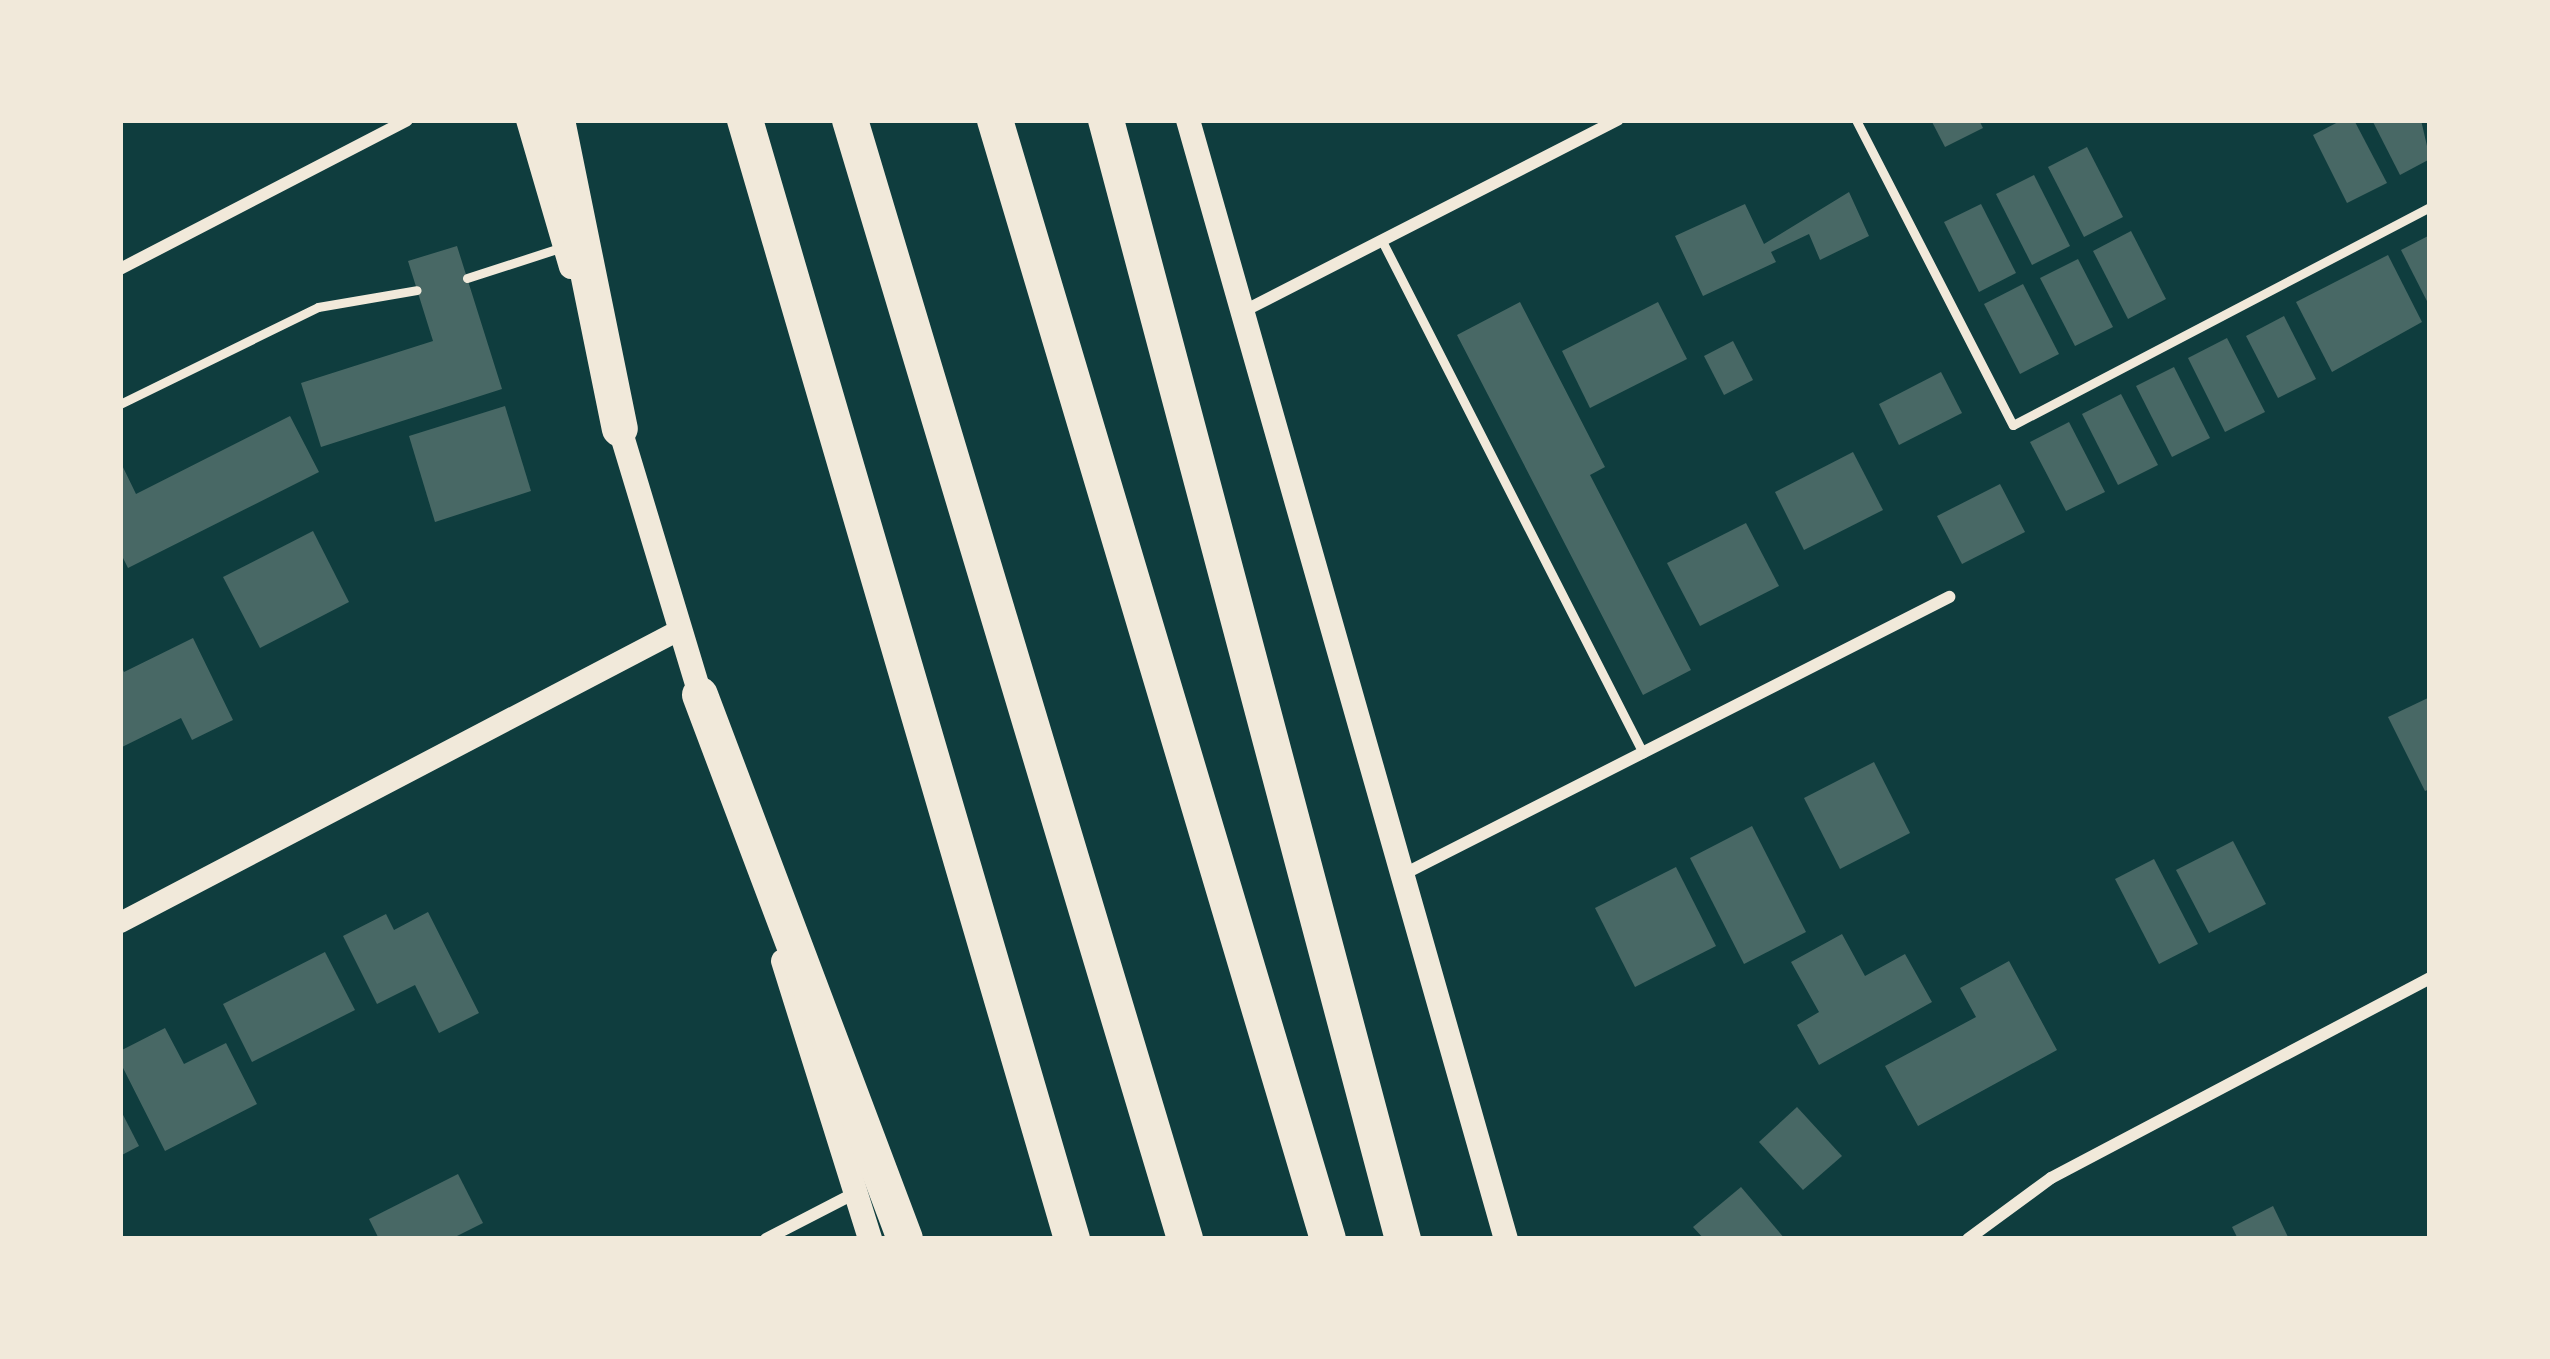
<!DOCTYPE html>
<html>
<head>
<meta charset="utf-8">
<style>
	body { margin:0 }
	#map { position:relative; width:2550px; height:1359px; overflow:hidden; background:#0f3d3e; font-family:Ubuntu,sans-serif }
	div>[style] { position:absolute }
	.building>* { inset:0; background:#486865 }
	.service>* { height:9px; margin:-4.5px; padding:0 4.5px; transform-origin:4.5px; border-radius:4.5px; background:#f1e9da }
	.minor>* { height:12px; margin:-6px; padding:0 6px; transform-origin:6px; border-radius:6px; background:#f1e9da }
	.tertiary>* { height:21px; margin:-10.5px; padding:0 10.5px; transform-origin:10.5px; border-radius:10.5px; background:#f1e9da }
	.secondary>* { height:24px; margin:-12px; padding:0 12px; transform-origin:12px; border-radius:12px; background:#f1e9da }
	.motorway>* { height:36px; margin:-18px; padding:0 18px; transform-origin:18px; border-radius:18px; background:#f1e9da }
	span { translate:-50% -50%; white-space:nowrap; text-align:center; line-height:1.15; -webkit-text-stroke:12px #f1e9da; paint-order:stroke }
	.frame { position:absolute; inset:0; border:123px solid #f1e9da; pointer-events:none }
</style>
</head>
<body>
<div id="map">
	<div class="building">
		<i style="clip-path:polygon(1931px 120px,1979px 120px,1983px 128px,1945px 147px)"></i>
		<i style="clip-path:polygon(2342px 120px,2354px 120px,2387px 183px,2347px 203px,2313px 135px)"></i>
		<i style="clip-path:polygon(2372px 120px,2421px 120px,2430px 159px,2400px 175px)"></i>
		<i style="clip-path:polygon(2087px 147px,2123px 217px,2084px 237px,2048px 167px)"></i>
		<i style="clip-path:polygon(2034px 175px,2070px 246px,2032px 265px,1996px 194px)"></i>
		<i style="clip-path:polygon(1849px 192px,1869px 236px,1820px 260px,1809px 234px,1771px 252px,1776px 262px,1703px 296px,1675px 236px,1745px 204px,1764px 244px)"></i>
		<i style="clip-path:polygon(1981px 204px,2016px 273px,1979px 292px,1944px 222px)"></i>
		<i style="clip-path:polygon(2131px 231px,2166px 299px,2128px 319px,2093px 251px)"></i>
		<i style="clip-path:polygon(2430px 235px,2430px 307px,2401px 250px)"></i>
		<i style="clip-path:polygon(457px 246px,502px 389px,321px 447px,301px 383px,433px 341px,408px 261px)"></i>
		<i style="clip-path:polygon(2388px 255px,2422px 322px,2332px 372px,2296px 302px)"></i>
		<i style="clip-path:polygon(2078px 259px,2113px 327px,2075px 346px,2040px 278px)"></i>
		<i style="clip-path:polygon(2023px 284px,2059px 354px,2020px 374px,1984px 304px)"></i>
		<i style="clip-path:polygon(1520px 302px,1605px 467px,1590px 475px,1691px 670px,1643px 695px,1457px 335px)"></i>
		<i style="clip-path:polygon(1658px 302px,1687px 359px,1590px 408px,1562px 351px)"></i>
		<i style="clip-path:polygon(2284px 316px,2316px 379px,2278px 398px,2246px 336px)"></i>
		<i style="clip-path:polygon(2227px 338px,2265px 412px,2225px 432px,2188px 358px)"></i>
		<i style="clip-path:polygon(1733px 341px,1753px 380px,1724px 395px,1704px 356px)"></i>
		<i style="clip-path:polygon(2174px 367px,2210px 438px,2172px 457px,2136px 386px)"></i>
		<i style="clip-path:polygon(1941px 372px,1962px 413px,1899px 445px,1879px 404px)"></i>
		<i style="clip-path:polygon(2121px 394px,2158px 465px,2118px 485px,2082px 414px)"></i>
		<i style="clip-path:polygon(505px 406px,531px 491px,435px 522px,409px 436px)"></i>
		<i style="clip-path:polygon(290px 416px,319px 472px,128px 568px,120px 552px,120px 461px,136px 494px)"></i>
		<i style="clip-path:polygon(2069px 422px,2105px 492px,2066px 511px,2030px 442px)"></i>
		<i style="clip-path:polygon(1853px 452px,1883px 510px,1804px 550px,1775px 492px)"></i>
		<i style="clip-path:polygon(2000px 484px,2025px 532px,1962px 564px,1937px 516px)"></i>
		<i style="clip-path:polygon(1746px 523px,1779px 586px,1700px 626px,1667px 563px)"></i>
		<i style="clip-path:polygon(313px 531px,349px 602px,260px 648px,223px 577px)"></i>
		<i style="clip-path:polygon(193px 638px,233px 720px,192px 740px,181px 718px,120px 748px,120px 664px,124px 672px)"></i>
		<i style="clip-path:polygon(2430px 697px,2430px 789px,2425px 791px,2388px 717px)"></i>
		<i style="clip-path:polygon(1874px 762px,1910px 833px,1840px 869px,1804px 798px)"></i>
		<i style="clip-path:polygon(1752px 826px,1806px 932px,1744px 964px,1690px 858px)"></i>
		<i style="clip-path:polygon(2233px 841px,2266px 904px,2209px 933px,2176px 870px)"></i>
		<i style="clip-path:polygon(2154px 859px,2198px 944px,2159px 964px,2115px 879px)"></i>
		<i style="clip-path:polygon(1676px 867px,1716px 946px,1635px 987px,1595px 908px)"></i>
		<i style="clip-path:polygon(428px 912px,479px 1013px,439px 1033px,415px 985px,377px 1004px,343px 936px,386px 914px,394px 930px)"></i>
		<i style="clip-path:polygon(1842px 934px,1865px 976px,1905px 954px,1932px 1002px,1819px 1065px,1797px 1025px,1819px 1012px,1791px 962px)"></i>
		<i style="clip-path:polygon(325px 952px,355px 1010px,252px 1062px,223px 1004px)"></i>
		<i style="clip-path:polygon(2009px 961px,2057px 1050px,1918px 1126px,1885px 1066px,1976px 1017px,1960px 988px)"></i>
		<i style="clip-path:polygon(165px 1028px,184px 1064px,226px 1043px,257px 1104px,165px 1151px,120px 1062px,120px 1051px)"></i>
		<i style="clip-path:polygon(1797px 1107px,1842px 1156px,1803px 1190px,1759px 1142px)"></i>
		<i style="clip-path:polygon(120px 1109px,139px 1146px,120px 1156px)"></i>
		<i style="clip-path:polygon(458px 1174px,483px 1223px,451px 1239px,379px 1239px,369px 1219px)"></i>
		<i style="clip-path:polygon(1741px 1187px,1785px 1239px,1704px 1239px,1693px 1227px)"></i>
		<i style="clip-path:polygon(2273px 1206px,2289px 1239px,2238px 1239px,2232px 1227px)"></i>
	</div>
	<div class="service">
		<i style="left:1856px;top:120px;width:343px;rotate:62.8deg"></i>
		<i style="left:2013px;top:425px;width:471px;rotate:-27.6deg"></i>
		<i style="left:1382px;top:241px;width:575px;rotate:62.99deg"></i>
		<i style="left:467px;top:278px;width:98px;rotate:-17.9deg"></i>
		<i style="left:120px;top:404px;width:220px;rotate:-26.1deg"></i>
		<i style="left:318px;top:307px;width:100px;rotate:-9.7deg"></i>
	</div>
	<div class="minor">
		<i style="left:120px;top:269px;width:323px;rotate:-27.4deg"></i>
		<i style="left:1242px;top:312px;width:422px;rotate:-27.1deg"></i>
		<i style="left:1402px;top:875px;width:614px;rotate:-26.94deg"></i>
		<i style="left:766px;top:1239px;width:100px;rotate:-27.3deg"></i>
		<i style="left:1968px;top:1239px;width:103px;rotate:-36.3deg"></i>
		<i style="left:2051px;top:1178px;width:429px;rotate:-27.8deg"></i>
	</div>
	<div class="tertiary">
		<i style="left:120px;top:922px;width:632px;rotate:-27.62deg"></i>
	</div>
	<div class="secondary">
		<i style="left:528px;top:120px;width:153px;rotate:73.7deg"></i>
		<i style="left:1188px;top:120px;width:1163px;rotate:74.14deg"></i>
		<i style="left:616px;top:416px;width:307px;rotate:73.2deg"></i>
		<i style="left:783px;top:961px;width:291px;rotate:72.6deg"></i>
	</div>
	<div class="motorway">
		<i style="left:557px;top:120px;width:315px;rotate:78.5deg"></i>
		<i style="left:745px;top:120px;width:1166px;rotate:73.71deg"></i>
		<i style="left:850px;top:120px;width:1168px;rotate:73.33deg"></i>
		<i style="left:995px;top:120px;width:1167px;rotate:73.43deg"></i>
		<i style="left:1106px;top:120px;width:1158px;rotate:75.14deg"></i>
		<i style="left:700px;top:695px;width:581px;rotate:69.35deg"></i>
	</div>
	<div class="frame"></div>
</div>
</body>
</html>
